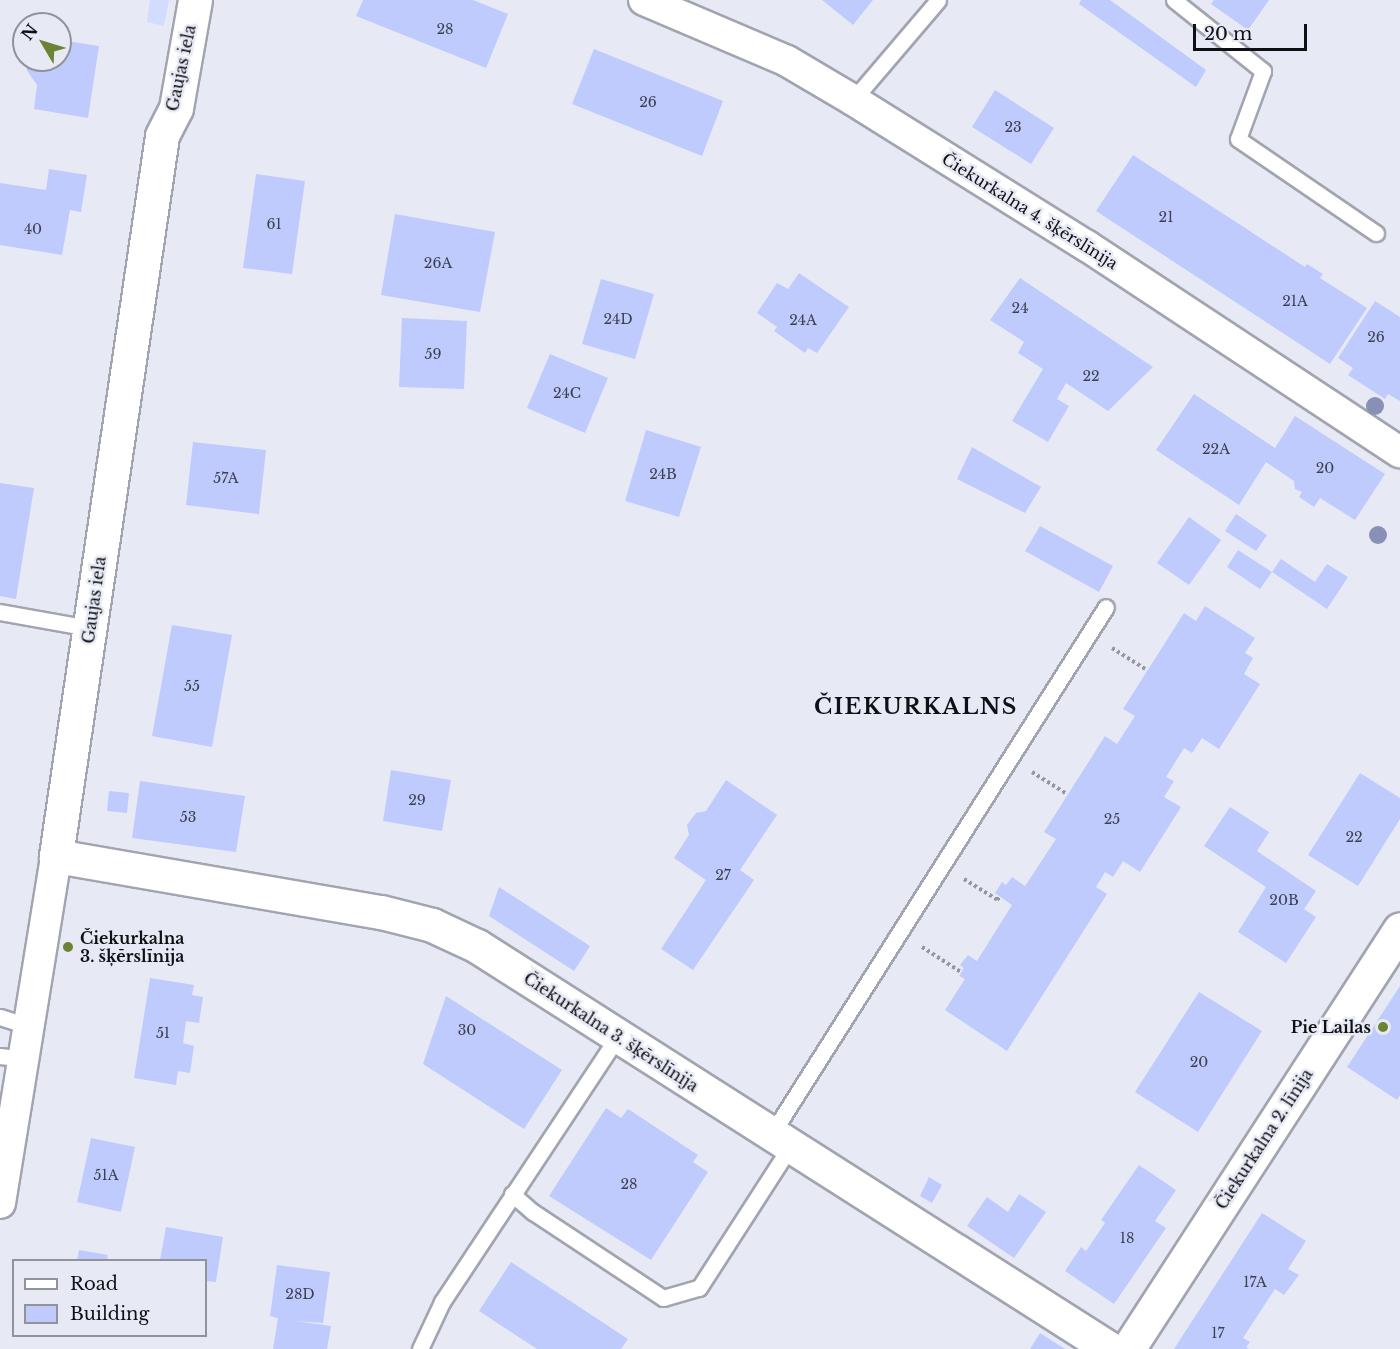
<!DOCTYPE html>
<html>
<head>
<meta charset="utf-8">
<style>
	body { margin:0 }
	#map { position:relative; width:1400px; height:1349px; overflow:hidden; background:#e7eaf5; font-family:"Libre Baskerville",serif }
	div>[style] { position:absolute }
	.green>* { inset:0; background:#d2dcfe }
	.building>* { inset:0; background:#bfcbfd }
	.path>* { height:4px; margin-top:-2px; transform-origin:0; background:repeating-linear-gradient(90deg,#94979f 0 3px,transparent 0 6px) }
	.roads { filter:drop-shadow(2px 0 #a2a4af) drop-shadow(-2px 0 #a2a4af) drop-shadow(0 2px #a2a4af) drop-shadow(0 -2px #a2a4af) }
	.lane>* { height:15px; margin:-7.5px; padding:0 7.5px; transform-origin:7.5px; border-radius:7.5px; background:#fff }
	.street>* { height:30px; margin:-15px; padding:0 15px; transform-origin:15px; border-radius:15px; background:#fff }
	.secondary>* { height:33px; margin:-16.5px; padding:0 16.5px; transform-origin:16.5px; border-radius:16.5px; background:#fff }
	.trees>* { width:18px; height:18px; margin:-9px; border-radius:50%; background:#8990b6 }
	.dots>* { width:16px; height:16px; translate:-50% -50%; box-sizing:border-box; border:3px solid #e7eaf5; border-radius:50% }
	span { translate:-50% -50%; white-space:nowrap; text-align:center; line-height:1.15; -webkit-text-stroke:5px #e7eaf5; paint-order:stroke }
	.number-label { font-size:14px; color:#3b3f4e }
	.number-label span { -webkit-text-stroke-width:0 }
	.street-label { font-size:16px; color:#0f1013 }
	.poi-label { font-size:16px; color:#0f1013; font-weight:700 }
	.left { translate:0 -50%; text-align:left }
	.right { translate:-100% -50%; text-align:right }
	.district-label { font-size:22px; color:#0f1013; font-weight:700; letter-spacing:1.5px }
	.legend { position:absolute; left:12px; top:1259px; width:195px; height:78px; box-sizing:border-box; background:#e7eaf5; border:2px solid #91939b; margin:0; padding:8px 10px; list-style:none; font-size:18px; color:#0f1013 }
	.legend li { display:flex; align-items:center; gap:12px; height:30px }
	.legend b { width:30px; border:2px solid #91939b }
	.north { position:absolute; left:12px; top:12px; width:60px; height:60px; box-sizing:border-box; background:#e7eaf5; border:2px solid #91939b; border-radius:50%; rotate:308deg; font-size:16px; font-weight:700; line-height:24px; text-align:center; color:#0f1013 }
	.north::after { content:''; display:block; margin:auto; width:21px; height:27px; background:#6c8335; clip-path:polygon(50% 0,100% 100%,50% 72%,0 100%) }
	.scale { position:absolute; left:1193px; top:24px; width:114px; height:27px; box-sizing:border-box; border:3px solid #0f1013; border-top:0; padding-left:8px; font-size:18px; line-height:21px; white-space:nowrap; color:#0f1013; -webkit-text-stroke:4px #e7eaf5; paint-order:stroke }
</style>
</head>
<body>
<div id="map">
	<div class="green">
		<i style="clip-path:polygon(150px 0,169px 0,164px 26px,147px 22px)"></i>
	</div>
	<div class="building">
		<i style="clip-path:polygon(363px 0,473px 0,508px 14px,486px 68px,356px 16px)"></i>
		<i style="clip-path:polygon(822px 0,873px 0,853px 25px)"></i>
		<i style="clip-path:polygon(1081px 0,1110px 0,1206px 70px,1196px 87px,1079px 4px)"></i>
		<i style="clip-path:polygon(1214px 0,1269px 0,1248px 30px,1211px 4px)"></i>
		<i style="clip-path:polygon(60px 40px,99px 46px,88px 118px,34px 109px,37px 85px,26px 69px,39px 60px,60px 60px)"></i>
		<i style="clip-path:polygon(594px 49px,723px 101px,702px 156px,572px 104px)"></i>
		<i style="clip-path:polygon(995px 90px,1054px 128px,1031px 164px,972px 127px)"></i>
		<i style="clip-path:polygon(1133px 155px,1305px 267px,1307px 264px,1323px 274px,1320px 278px,1367px 308px,1330px 364px,1096px 211px)"></i>
		<i style="clip-path:polygon(49px 169px,87px 175px,81px 212px,70px 210px,62px 255px,0 245px,0 183px,46px 190px)"></i>
		<i style="clip-path:polygon(256px 174px,305px 181px,292px 274px,243px 268px)"></i>
		<i style="clip-path:polygon(395px 214px,495px 232px,480px 312px,381px 295px)"></i>
		<i style="clip-path:polygon(799px 273px,849px 307px,817px 353px,808px 348px,805px 353px,774px 331px,777px 327px,757px 313px,777px 283px,788px 289px)"></i>
		<i style="clip-path:polygon(1020px 278px,1153px 367px,1108px 411px,1066px 383px,1057px 399px,1069px 406px,1048px 442px,1012px 421px,1043px 369px,1018px 353px,1024px 342px,990px 320px)"></i>
		<i style="clip-path:polygon(601px 279px,654px 294px,635px 359px,582px 344px)"></i>
		<i style="clip-path:polygon(1375px 301px,1400px 317px,1400px 401px,1388px 394px,1385px 399px,1348px 375px,1353px 368px,1338px 358px)"></i>
		<i style="clip-path:polygon(402px 318px,467px 321px,464px 389px,399px 387px)"></i>
		<i style="clip-path:polygon(550px 354px,608px 378px,585px 433px,527px 408px)"></i>
		<i style="clip-path:polygon(1194px 394px,1275px 448px,1295px 416px,1385px 474px,1355px 520px,1320px 498px,1314px 507px,1299px 497px,1302px 492px,1295px 489px,1294px 481px,1266px 462px,1239px 505px,1156px 450px)"></i>
		<i style="clip-path:polygon(646px 430px,701px 447px,679px 517px,625px 501px)"></i>
		<i style="clip-path:polygon(193px 442px,266px 450px,259px 514px,186px 505px)"></i>
		<i style="clip-path:polygon(972px 447px,1041px 487px,1025px 513px,957px 479px)"></i>
		<i style="clip-path:polygon(0 483px,34px 488px,16px 599px,0 596px)"></i>
		<i style="clip-path:polygon(1236px 514px,1267px 535px,1256px 551px,1225px 531px)"></i>
		<i style="clip-path:polygon(1189px 517px,1221px 540px,1189px 585px,1157px 563px)"></i>
		<i style="clip-path:polygon(1040px 526px,1113px 566px,1099px 592px,1025px 551px)"></i>
		<i style="clip-path:polygon(1238px 550px,1272px 572px,1260px 589px,1227px 567px)"></i>
		<i style="clip-path:polygon(1281px 559px,1315px 582px,1327px 564px,1348px 577px,1327px 609px,1272px 572px)"></i>
		<i style="clip-path:polygon(1205px 606px,1255px 638px,1245px 653px,1253px 658px,1244px 674px,1260px 684px,1219px 749px,1202px 738px,1192px 753px,1184px 748px,1166px 777px,1174px 781px,1164px 797px,1181px 807px,1140px 872px,1123px 861px,1113px 877px,1105px 872px,1096px 887px,1107px 894px,1007px 1051px,945px 1010px,965px 979px,959px 976px,964px 968px,960px 965px,968px 955px,977px 961px,1012px 905px,995px 893px,1002px 882px,1006px 885px,1012px 877px,1025px 886px,1056px 839px,1044px 832px,1105px 736px,1117px 744px,1135px 716px,1123px 709px,1184px 613px,1196px 621px)"></i>
		<i style="clip-path:polygon(172px 625px,232px 635px,212px 747px,152px 736px)"></i>
		<i style="clip-path:polygon(391px 770px,451px 780px,442px 831px,383px 821px)"></i>
		<i style="clip-path:polygon(1360px 773px,1400px 798px,1400px 819px,1358px 886px,1308px 855px)"></i>
		<i style="clip-path:polygon(726px 780px,777px 815px,740px 870px,754px 880px,693px 970px,661px 949px,706px 880px,674px 858px,689px 835px,687px 825px,696px 813px,706px 811px)"></i>
		<i style="clip-path:polygon(140px 781px,245px 796px,236px 852px,132px 838px)"></i>
		<i style="clip-path:polygon(109px 791px,129px 793px,127px 813px,107px 811px)"></i>
		<i style="clip-path:polygon(1230px 807px,1269px 832px,1257px 851px,1316px 891px,1304px 909px,1316px 917px,1286px 963px,1238px 932px,1266px 887px,1204px 846px)"></i>
		<i style="clip-path:polygon(499px 887px,590px 946px,574px 971px,489px 916px)"></i>
		<i style="clip-path:polygon(150px 978px,194px 985px,192px 995px,203px 997px,199px 1023px,186px 1021px,183px 1043px,194px 1046px,190px 1073px,178px 1071px,176px 1085px,134px 1078px)"></i>
		<i style="clip-path:polygon(1400px 986px,1400px 1095px,1397px 1100px,1347px 1067px)"></i>
		<i style="clip-path:polygon(1199px 992px,1262px 1031px,1198px 1132px,1135px 1092px)"></i>
		<i style="clip-path:polygon(446px 996px,562px 1070px,524px 1129px,423px 1064px)"></i>
		<i style="clip-path:polygon(606px 1108px,621px 1118px,628px 1109px,698px 1155px,693px 1162px,708px 1172px,651px 1260px,549px 1196px)"></i>
		<i style="clip-path:polygon(91px 1138px,135px 1147px,121px 1212px,77px 1202px)"></i>
		<i style="clip-path:polygon(1139px 1165px,1176px 1190px,1155px 1221px,1166px 1228px,1114px 1304px,1065px 1271px,1081px 1247px,1086px 1251px,1105px 1223px,1101px 1220px)"></i>
		<i style="clip-path:polygon(929px 1177px,942px 1185px,932px 1203px,920px 1196px)"></i>
		<i style="clip-path:polygon(1019px 1194px,1046px 1212px,1014px 1258px,967px 1226px,987px 1197px,1008px 1212px)"></i>
		<i style="clip-path:polygon(1262px 1213px,1306px 1241px,1288px 1269px,1299px 1275px,1284px 1295px,1275px 1289px,1243px 1338px,1250px 1342px,1246px 1347px,1249px 1349px,1174px 1349px)"></i>
		<i style="clip-path:polygon(166px 1227px,223px 1237px,216px 1282px,206px 1281px,206px 1260px,160px 1260px)"></i>
		<i style="clip-path:polygon(79px 1250px,108px 1255px,107px 1260px,77px 1260px)"></i>
		<i style="clip-path:polygon(511px 1262px,628px 1339px,621px 1349px,537px 1349px,479px 1311px)"></i>
		<i style="clip-path:polygon(277px 1265px,330px 1272px,323px 1323px,296px 1321px,331px 1326px,327px 1349px,273px 1349px,278px 1318px,270px 1316px)"></i>
		<i style="clip-path:polygon(1040px 1333px,1065px 1349px,1030px 1349px)"></i>
	</div>
	<div class="path">
		<i style="left:1112px;top:648px;width:41px;rotate:32.2deg"></i>
		<i style="left:1032px;top:772px;width:41px;rotate:32.2deg"></i>
		<i style="left:964px;top:879px;width:39px;rotate:32deg"></i>
		<i style="left:997px;top:900px;width:5px;rotate:-53deg"></i>
		<i style="left:922px;top:947px;width:46px;rotate:32.7deg"></i>
	</div>
	<div class="roads">
		<div class="lane">
			<i style="left:1174px;top:0;width:114px;rotate:38.6deg"></i>
			<i style="left:1263px;top:71px;width:72px;rotate:110.2deg"></i>
			<i style="left:1238px;top:139px;width:167px;rotate:34.3deg"></i>
			<i style="left:853px;top:100px;width:131px;rotate:-49.6deg"></i>
			<i style="left:0;top:612px;width:91px;rotate:10.1deg"></i>
			<i style="left:0;top:1017px;width:29px;rotate:18deg"></i>
			<i style="left:0;top:1056px;width:23px;rotate:7deg"></i>
			<i style="left:771px;top:1135px;width:625px;rotate:-57.61deg"></i>
			<i style="left:512px;top:1194px;width:28px;rotate:41deg"></i>
			<i style="left:533px;top:1212px;width:156px;rotate:33.5deg"></i>
			<i style="left:663px;top:1298px;width:37px;rotate:-16deg"></i>
			<i style="left:699px;top:1288px;width:168px;rotate:-57.2deg"></i>
			<i style="left:420px;top:1349px;width:52px;rotate:-64.9deg"></i>
			<i style="left:442px;top:1302px;width:320px;rotate:-56.5deg"></i>
		</div>
		<div class="street">
			<i style="left:644px;top:0;width:155px;rotate:23.1deg"></i>
			<i style="left:787px;top:61px;width:77px;rotate:30.6deg"></i>
			<i style="left:853px;top:100px;width:276px;rotate:32deg"></i>
			<i style="left:1087px;top:246px;width:375px;rotate:33.4deg"></i>
			<i style="left:0;top:1203px;width:351px;rotate:-80.8deg"></i>
		</div>
		<div class="secondary">
			<i style="left:195px;top:0;width:110px;rotate:100deg"></i>
			<i style="left:176px;top:108px;width:31px;rotate:117deg"></i>
			<i style="left:162px;top:136px;width:728px;rotate:98.38deg"></i>
			<i style="left:56px;top:856px;width:330px;rotate:9.8deg"></i>
			<i style="left:381px;top:912px;width:53px;rotate:14.3deg"></i>
			<i style="left:432px;top:925px;width:50px;rotate:25deg"></i>
			<i style="left:477px;top:946px;width:750px;rotate:32.48deg"></i>
			<i style="left:1128px;top:1349px;width:500px;rotate:-57.07deg"></i>
		</div>
	</div>
	<div class="trees">
		<i style="left:1375px;top:406px"></i>
		<i style="left:1378px;top:535px"></i>
	</div>
	<div class="dots">
		<i style="left:68px;top:947px;background:#6c8335"></i>
		<i style="left:1383px;top:1027px;background:#6c8335"></i>
	</div>
	<div class="number-label">
		<span style="left:445px;top:29px">28</span>
		<span style="left:648px;top:102px">26</span>
		<span style="left:1013px;top:127px">23</span>
		<span style="left:1166px;top:217px">21</span>
		<span style="left:274px;top:224px">61</span>
		<span style="left:33px;top:229px">40</span>
		<span style="left:438px;top:263px">26A</span>
		<span style="left:1295px;top:301px">21A</span>
		<span style="left:1020px;top:308px">24</span>
		<span style="left:618px;top:319px">24D</span>
		<span style="left:803px;top:320px">24A</span>
		<span style="left:1376px;top:337px">26</span>
		<span style="left:433px;top:354px">59</span>
		<span style="left:1091px;top:376px">22</span>
		<span style="left:567px;top:393px">24C</span>
		<span style="left:1216px;top:449px">22A</span>
		<span style="left:1325px;top:468px">20</span>
		<span style="left:663px;top:474px">24B</span>
		<span style="left:226px;top:478px">57A</span>
		<span style="left:192px;top:686px">55</span>
		<span style="left:417px;top:800px">29</span>
		<span style="left:188px;top:817px">53</span>
		<span style="left:1112px;top:819px">25</span>
		<span style="left:1354px;top:837px">22</span>
		<span style="left:723px;top:875px">27</span>
		<span style="left:1284px;top:900px">20B</span>
		<span style="left:467px;top:1030px">30</span>
		<span style="left:163px;top:1033px">51</span>
		<span style="left:1199px;top:1062px">20</span>
		<span style="left:106px;top:1175px">51A</span>
		<span style="left:629px;top:1184px">28</span>
		<span style="left:1127px;top:1238px">18</span>
		<span style="left:1255px;top:1282px">17A</span>
		<span style="left:300px;top:1294px">28D</span>
		<span style="left:1218px;top:1333px">17</span>
	</div>
	<div class="street-label">
		<span style="left:181px;top:68px;rotate:-78deg">Gaujas iela</span>
		<span style="left:1030px;top:211px;rotate:32deg">Čiekurkalna 4. šķērslīnija</span>
		<span style="left:94px;top:600px;rotate:-82deg">Gaujas iela</span>
		<span style="left:611px;top:1032px;rotate:33deg">Čiekurkalna 3. šķērslīnija</span>
		<span style="left:1264px;top:1139px;rotate:-57deg">Čiekurkalna 2. līnija</span>
	</div>
	<div class="poi-label">
		<span class="left" style="left:80px;top:947px">Čiekurkalna<br>3. šķērslīnija</span>
		<span class="right" style="left:1371px;top:1027px">Pie Lailas</span>
	</div>
	<div class="district-label">
		<span style="left:916px;top:707px">ČIEKURKALNS</span>
	</div>
	<ul class="legend">
	<li><b style="height:8px;background:#fff"></b>Road</li>
	<li><b style="height:16px;background:#bfcbfd"></b>Building</li>
	</ul>
	<div class="north">N</div>
	<div class="scale">20 m</div>
</div>
</body>
</html>
